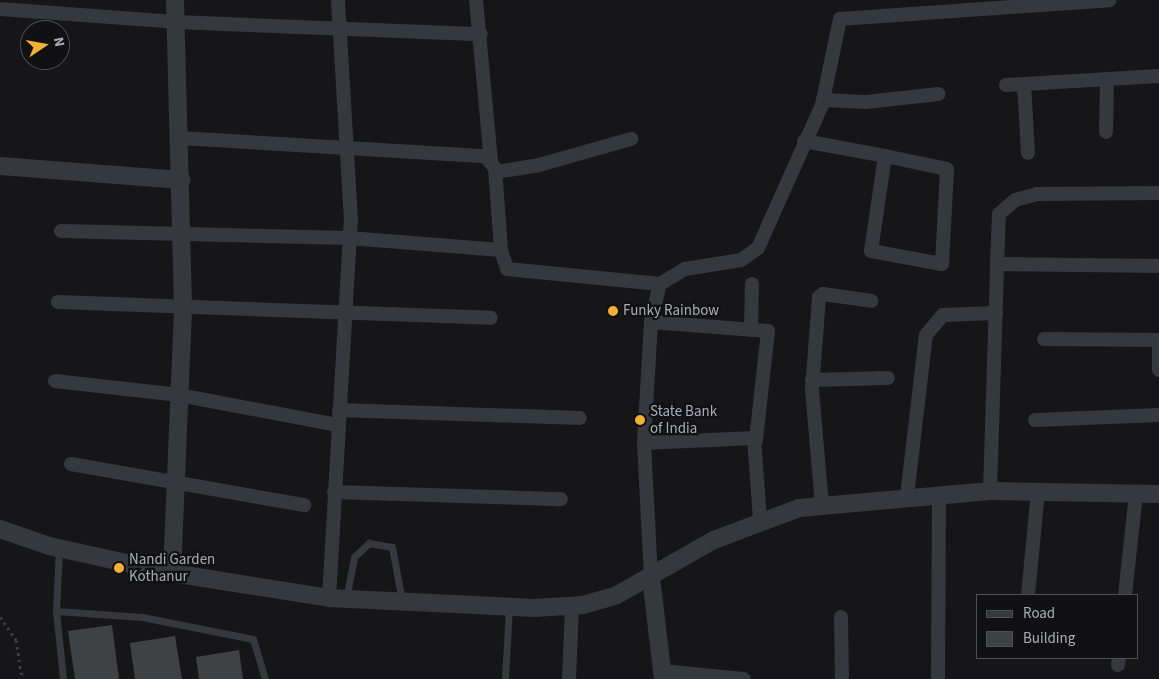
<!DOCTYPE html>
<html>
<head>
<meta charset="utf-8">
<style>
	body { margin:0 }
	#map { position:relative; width:1159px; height:679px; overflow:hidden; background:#161618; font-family:"Source Sans 3",sans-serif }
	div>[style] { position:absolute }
	.building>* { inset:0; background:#404145 }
	.path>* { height:3px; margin-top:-1.5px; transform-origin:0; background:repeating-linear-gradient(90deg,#3d3f44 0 2.5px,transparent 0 6.5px) }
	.service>* { height:7px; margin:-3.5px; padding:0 3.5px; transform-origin:3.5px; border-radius:3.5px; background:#37383d }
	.minor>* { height:14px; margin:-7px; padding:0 7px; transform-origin:7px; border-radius:7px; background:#37383d }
	.tertiary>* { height:18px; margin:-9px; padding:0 9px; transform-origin:9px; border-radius:9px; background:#37383d }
	.dots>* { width:14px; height:14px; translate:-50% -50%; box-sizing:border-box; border:2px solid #111113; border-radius:50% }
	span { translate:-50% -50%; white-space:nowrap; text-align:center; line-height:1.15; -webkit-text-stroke:4.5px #111113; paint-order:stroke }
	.poi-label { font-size:15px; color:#a8adb8 }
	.left { translate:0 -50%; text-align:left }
	.legend { position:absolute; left:976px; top:594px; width:162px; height:65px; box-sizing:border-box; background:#111113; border:1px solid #4d4f55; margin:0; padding:6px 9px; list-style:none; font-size:15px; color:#a8adb8 }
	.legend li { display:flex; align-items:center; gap:10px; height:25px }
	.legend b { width:25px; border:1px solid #4d4f55 }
	.north { position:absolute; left:20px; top:20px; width:50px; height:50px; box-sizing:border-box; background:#111113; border:1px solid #4d4f55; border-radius:50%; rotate:78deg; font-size:14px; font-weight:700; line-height:20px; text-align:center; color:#a8adb8 }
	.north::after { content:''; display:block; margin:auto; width:18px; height:22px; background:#f2b134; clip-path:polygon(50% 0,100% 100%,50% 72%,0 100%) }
</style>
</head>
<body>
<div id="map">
	<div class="building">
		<i style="clip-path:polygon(112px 625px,119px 679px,75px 679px,68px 631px)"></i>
		<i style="clip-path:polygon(175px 636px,182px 679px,135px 679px,130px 643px)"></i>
		<i style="clip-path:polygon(239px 650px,243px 679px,199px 679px,196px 657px)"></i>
	</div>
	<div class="path">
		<i style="left:0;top:617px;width:28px;rotate:55deg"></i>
		<i style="left:16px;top:640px;width:39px;rotate:81deg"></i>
	</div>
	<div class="service">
		<i style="left:59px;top:548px;width:63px;rotate:92.7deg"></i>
		<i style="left:56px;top:611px;width:86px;rotate:4deg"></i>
		<i style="left:142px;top:617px;width:113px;rotate:11.2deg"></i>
		<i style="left:253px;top:639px;width:42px;rotate:73.3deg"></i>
		<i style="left:346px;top:599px;width:43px;rotate:-79.2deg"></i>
		<i style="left:354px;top:557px;width:21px;rotate:-43deg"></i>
		<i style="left:369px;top:543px;width:23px;rotate:10deg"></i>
		<i style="left:392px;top:547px;width:55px;rotate:79.5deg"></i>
		<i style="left:56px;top:611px;width:68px;rotate:84.1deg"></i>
		<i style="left:505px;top:679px;width:71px;rotate:-86.8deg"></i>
	</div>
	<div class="minor">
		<i style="left:476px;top:0;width:162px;rotate:84.7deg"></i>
		<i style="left:0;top:9px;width:176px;rotate:4.2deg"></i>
		<i style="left:176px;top:22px;width:305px;rotate:2.3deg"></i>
		<i style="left:1024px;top:84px;width:69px;rotate:86.7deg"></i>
		<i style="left:1006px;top:85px;width:153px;rotate:-3.4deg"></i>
		<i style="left:823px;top:100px;width:43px;rotate:2.7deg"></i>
		<i style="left:866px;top:102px;width:73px;rotate:-6.3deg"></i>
		<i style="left:1106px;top:132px;width:52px;rotate:-88.9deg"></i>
		<i style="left:180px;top:138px;width:306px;rotate:3.4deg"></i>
		<i style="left:485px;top:156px;width:16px;rotate:50deg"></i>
		<i style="left:495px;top:168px;width:82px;rotate:85.8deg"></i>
		<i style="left:501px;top:250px;width:20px;rotate:72deg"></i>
		<i style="left:507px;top:269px;width:154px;rotate:5.6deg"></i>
		<i style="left:804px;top:141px;width:82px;rotate:10.5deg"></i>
		<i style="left:885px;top:156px;width:63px;rotate:11.8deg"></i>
		<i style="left:947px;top:169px;width:95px;rotate:93deg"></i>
		<i style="left:942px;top:264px;width:72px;rotate:-169.6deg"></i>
		<i style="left:871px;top:251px;width:96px;rotate:-81.6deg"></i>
		<i style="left:496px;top:172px;width:44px;rotate:-9.2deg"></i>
		<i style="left:539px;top:165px;width:96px;rotate:-15.8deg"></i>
		<i style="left:61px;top:231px;width:288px;rotate:1.4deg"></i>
		<i style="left:349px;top:238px;width:152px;rotate:4.5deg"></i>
		<i style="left:997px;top:264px;width:50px;rotate:-87.7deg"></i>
		<i style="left:999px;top:214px;width:21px;rotate:-41deg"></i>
		<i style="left:1015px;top:200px;width:23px;rotate:-15deg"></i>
		<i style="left:1037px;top:194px;width:122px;rotate:-0.5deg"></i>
		<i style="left:58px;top:302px;width:433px;rotate:2.1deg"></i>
		<i style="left:651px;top:322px;width:117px;rotate:4.4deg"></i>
		<i style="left:768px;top:331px;width:110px;rotate:96.3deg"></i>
		<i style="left:751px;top:330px;width:46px;rotate:-88.8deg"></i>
		<i style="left:1044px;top:339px;width:115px;rotate:0.5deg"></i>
		<i style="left:1159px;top:345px;width:25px;rotate:90deg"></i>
		<i style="left:812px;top:380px;width:76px;rotate:-1.5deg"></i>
		<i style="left:55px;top:381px;width:125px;rotate:6.4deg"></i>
		<i style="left:179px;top:395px;width:162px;rotate:10.7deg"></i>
		<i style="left:339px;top:410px;width:241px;rotate:1.9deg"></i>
		<i style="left:1035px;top:420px;width:124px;rotate:-2.3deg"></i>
		<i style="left:644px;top:443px;width:110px;rotate:-2.6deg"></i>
		<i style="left:754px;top:438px;width:82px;rotate:85.8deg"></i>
		<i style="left:71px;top:464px;width:237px;rotate:10deg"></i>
		<i style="left:990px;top:491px;width:227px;rotate:-88.2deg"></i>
		<i style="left:997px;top:264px;width:162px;rotate:0.7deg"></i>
		<i style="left:334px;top:492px;width:227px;rotate:1.8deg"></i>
		<i style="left:907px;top:496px;width:162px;rotate:-83.3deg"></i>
		<i style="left:926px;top:335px;width:26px;rotate:-50deg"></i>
		<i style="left:943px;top:315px;width:53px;rotate:-2.2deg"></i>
		<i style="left:822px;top:506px;width:116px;rotate:-94.9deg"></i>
		<i style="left:812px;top:390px;width:93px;rotate:-85.7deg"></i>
		<i style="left:819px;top:297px;width:5px;rotate:-37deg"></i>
		<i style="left:823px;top:294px;width:49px;rotate:8.1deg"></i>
		<i style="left:651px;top:577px;width:134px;rotate:-93deg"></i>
		<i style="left:644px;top:443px;width:121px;rotate:-86.7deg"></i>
		<i style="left:651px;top:322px;width:39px;rotate:-77deg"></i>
		<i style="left:660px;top:284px;width:29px;rotate:-31deg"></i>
		<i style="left:685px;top:269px;width:57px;rotate:-9.1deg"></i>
		<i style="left:741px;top:260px;width:21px;rotate:-35deg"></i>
		<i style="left:758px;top:248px;width:157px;rotate:-65.9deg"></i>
		<i style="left:822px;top:105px;width:88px;rotate:-78.2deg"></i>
		<i style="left:840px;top:19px;width:270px;rotate:-4deg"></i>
		<i style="left:1028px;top:595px;width:104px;rotate:-84.5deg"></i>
		<i style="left:1125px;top:595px;width:103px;rotate:-83.8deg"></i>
		<i style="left:329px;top:598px;width:379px;rotate:-86.7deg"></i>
		<i style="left:351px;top:220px;width:220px;rotate:-93.4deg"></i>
		<i style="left:841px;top:617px;width:62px;rotate:89.1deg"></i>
		<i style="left:1118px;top:665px;width:7px;rotate:-82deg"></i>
		<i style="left:662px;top:671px;width:82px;rotate:5.6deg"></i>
		<i style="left:569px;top:679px;width:73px;rotate:-87.6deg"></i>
		<i style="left:938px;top:679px;width:185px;rotate:-89.7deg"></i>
	</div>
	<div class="tertiary">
		<i style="left:0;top:166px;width:182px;rotate:4.4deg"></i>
		<i style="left:0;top:529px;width:52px;rotate:19.1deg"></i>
		<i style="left:49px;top:546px;width:126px;rotate:12.4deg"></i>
		<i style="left:172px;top:573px;width:159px;rotate:9deg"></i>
		<i style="left:329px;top:598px;width:205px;rotate:2.8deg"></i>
		<i style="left:534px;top:608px;width:49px;rotate:-3.5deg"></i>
		<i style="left:583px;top:605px;width:35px;rotate:-16deg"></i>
		<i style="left:617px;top:595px;width:112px;rotate:-29.6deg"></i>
		<i style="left:714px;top:540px;width:91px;rotate:-20.6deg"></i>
		<i style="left:799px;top:508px;width:192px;rotate:-5.1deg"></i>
		<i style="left:990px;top:491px;width:169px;rotate:1deg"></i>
		<i style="left:172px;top:573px;width:266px;rotate:-87.6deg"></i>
		<i style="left:183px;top:307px;width:307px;rotate:-91.5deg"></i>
		<i style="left:651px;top:577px;width:103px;rotate:83.3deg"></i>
	</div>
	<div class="dots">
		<i style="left:613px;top:311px;background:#f2b134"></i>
		<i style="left:640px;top:420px;background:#f2b134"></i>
		<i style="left:119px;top:568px;background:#f2b134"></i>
	</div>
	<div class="poi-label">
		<span class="left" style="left:623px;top:311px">Funky Rainbow</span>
		<span class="left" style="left:650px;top:420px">State Bank<br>of India</span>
		<span class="left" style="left:129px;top:568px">Nandi Garden<br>Kothanur</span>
	</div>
	<ul class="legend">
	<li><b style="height:6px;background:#37383d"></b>Road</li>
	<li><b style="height:14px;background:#404145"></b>Building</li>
	</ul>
	<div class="north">N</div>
</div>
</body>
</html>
